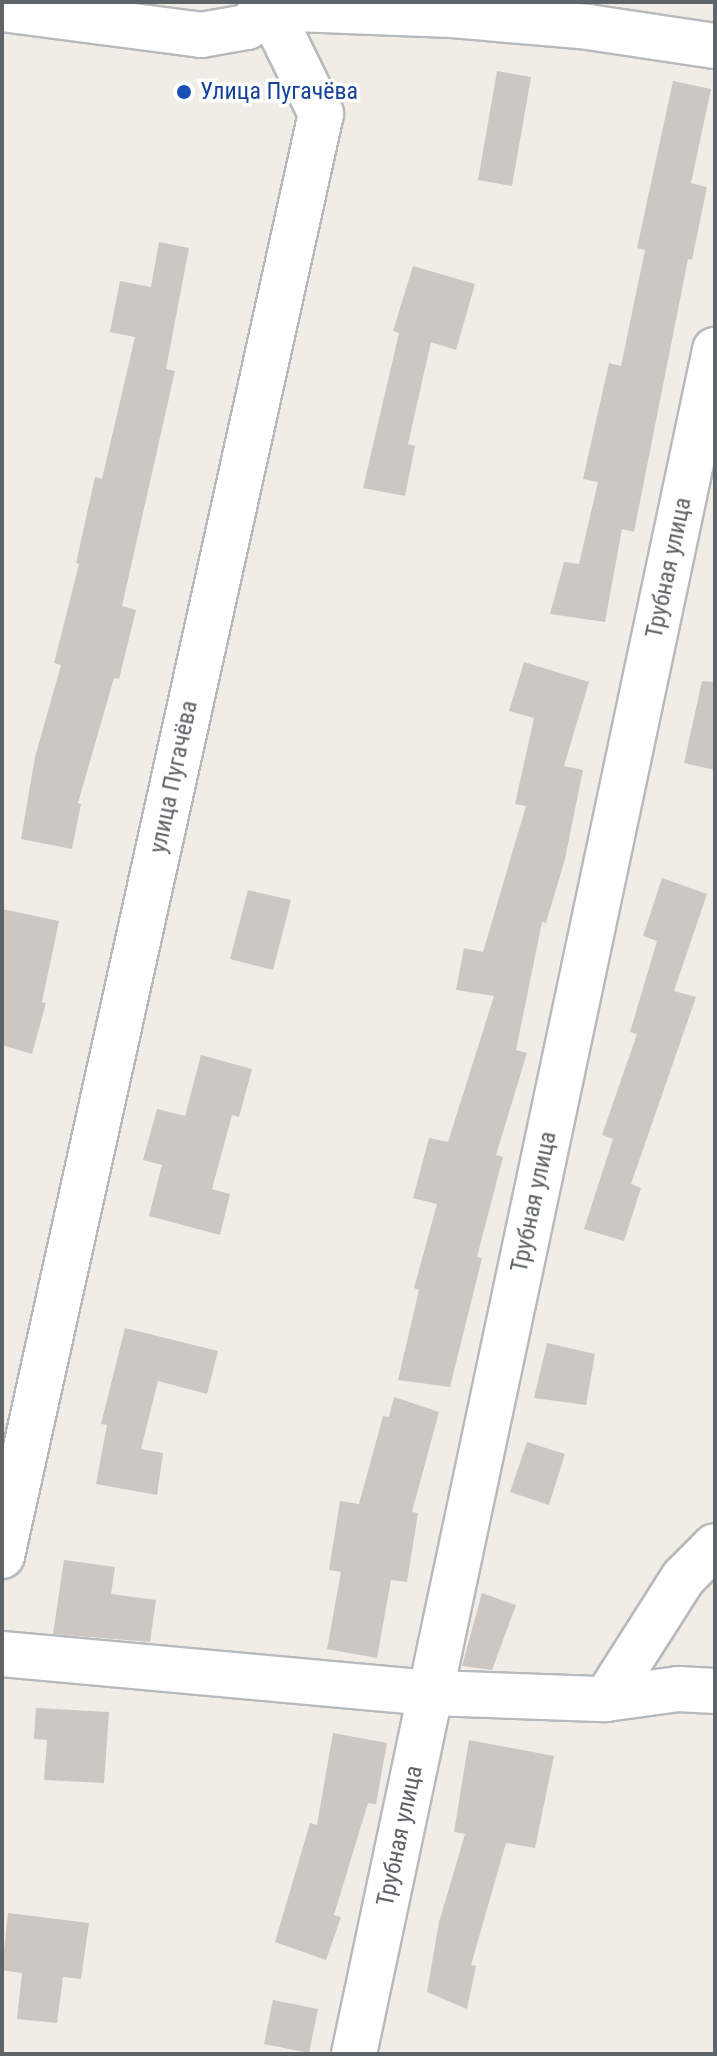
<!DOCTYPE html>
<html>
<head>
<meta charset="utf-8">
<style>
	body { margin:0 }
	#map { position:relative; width:717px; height:2056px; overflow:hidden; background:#f1ece6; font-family:"Roboto Condensed",sans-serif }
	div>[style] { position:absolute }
	.building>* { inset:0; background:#ccc7c3 }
	.roads { filter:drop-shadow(2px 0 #b7babd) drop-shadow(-2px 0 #b7babd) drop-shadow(0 2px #b7babd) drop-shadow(0 -2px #b7babd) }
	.minor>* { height:44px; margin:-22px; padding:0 22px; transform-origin:22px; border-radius:22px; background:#fff }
	.dots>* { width:22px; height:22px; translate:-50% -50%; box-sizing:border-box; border:4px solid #fff; border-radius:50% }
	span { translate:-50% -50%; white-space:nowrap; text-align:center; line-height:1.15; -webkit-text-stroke:7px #fff; paint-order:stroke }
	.transit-label { font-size:24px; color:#164399 }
	.left { translate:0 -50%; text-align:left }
	.street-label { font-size:24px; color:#5e6467 }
	.frame { position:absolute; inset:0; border:4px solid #5e6467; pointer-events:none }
</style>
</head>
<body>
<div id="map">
	<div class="building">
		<i style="clip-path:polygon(497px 71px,531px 77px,512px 186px,478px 180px)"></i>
		<i style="clip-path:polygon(673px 81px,711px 89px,691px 183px,707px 187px,692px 260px,688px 259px,634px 532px,622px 529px,605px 622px,550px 614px,564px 562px,579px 564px,598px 482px,583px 479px,609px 363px,621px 366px,645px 250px,637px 248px)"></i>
		<i style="clip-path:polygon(159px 242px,189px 248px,166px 369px,175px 371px,122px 606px,136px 610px,119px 679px,114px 678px,78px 803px,81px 804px,72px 849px,21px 839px,35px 757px,61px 665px,54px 663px,79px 564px,76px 563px,95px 477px,102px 479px,135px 337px,110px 332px,120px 281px,151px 287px)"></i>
		<i style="clip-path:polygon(413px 266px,475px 284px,456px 350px,431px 342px,408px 444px,415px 446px,405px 496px,363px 488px,399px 333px,393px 331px)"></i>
		<i style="clip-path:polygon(524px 662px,589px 682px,564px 766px,583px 770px,565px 859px,546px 923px,542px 922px,516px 1050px,527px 1053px,496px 1155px,503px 1157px,477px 1257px,482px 1258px,450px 1387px,398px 1380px,419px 1290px,414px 1288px,437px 1204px,413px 1198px,429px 1138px,448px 1142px,494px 996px,456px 990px,464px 948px,483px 952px,526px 806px,515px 804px,534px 718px,509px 711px)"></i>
		<i style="clip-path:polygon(702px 681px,715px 682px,715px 770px,684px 763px)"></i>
		<i style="clip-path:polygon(662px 878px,707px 894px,674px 991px,696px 997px,631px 1184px,641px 1188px,624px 1241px,584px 1229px,613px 1139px,602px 1135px,637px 1034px,630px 1032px,657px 941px,643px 936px)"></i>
		<i style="clip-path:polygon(248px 890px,291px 900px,273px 970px,230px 959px)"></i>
		<i style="clip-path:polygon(2px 909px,59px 921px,42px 1002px,46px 1003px,32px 1054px,2px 1045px)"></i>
		<i style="clip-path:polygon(201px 1055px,252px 1069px,239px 1117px,232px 1115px,212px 1189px,230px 1194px,220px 1235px,149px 1216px,162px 1165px,143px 1160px,157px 1109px,185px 1116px)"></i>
		<i style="clip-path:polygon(125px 1328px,218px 1351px,207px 1394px,158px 1381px,141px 1449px,163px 1453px,157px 1495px,96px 1484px,107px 1425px,101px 1424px)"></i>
		<i style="clip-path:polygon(547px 1343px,595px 1354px,586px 1405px,534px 1398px)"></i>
		<i style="clip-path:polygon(394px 1397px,439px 1412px,412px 1512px,418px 1513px,407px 1582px,391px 1580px,377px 1658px,327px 1649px,341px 1572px,329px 1570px,340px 1501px,359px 1504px,383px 1416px,389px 1417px)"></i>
		<i style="clip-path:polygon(527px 1442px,565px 1454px,549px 1505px,510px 1492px)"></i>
		<i style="clip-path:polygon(64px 1560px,115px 1567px,111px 1594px,156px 1600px,150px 1642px,53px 1634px)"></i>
		<i style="clip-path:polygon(482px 1593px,516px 1605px,492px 1670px,462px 1666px)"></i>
		<i style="clip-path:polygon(36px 1708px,109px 1712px,104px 1783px,44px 1780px,47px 1740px,34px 1739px)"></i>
		<i style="clip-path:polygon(333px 1733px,387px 1743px,376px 1804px,368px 1803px,334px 1915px,341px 1917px,326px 1960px,275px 1942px,310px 1823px,317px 1825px)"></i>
		<i style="clip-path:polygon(469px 1740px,554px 1756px,535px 1848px,506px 1843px,471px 1965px,476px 1966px,467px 2009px,427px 1992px,439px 1922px,465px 1834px,454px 1832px)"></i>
		<i style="clip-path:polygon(8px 1913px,89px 1923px,81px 1979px,63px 1977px,57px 2023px,17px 2019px,22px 1973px,2px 1970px)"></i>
		<i style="clip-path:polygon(273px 2000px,318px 2009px,309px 2053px,264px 2044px)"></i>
	</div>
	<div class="roads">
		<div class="minor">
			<i style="left:269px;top:8px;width:183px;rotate:2.2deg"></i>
			<i style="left:452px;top:15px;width:137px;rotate:5deg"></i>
			<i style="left:588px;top:27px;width:128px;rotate:8.5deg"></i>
			<i style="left:2px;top:9px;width:201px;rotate:7.4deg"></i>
			<i style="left:201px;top:35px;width:47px;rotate:-9.9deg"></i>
			<i style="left:247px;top:27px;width:36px;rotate:-44deg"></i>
			<i style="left:2px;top:1556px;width:1477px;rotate:-77.53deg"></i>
			<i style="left:321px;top:114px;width:118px;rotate:-116.1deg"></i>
			<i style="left:2px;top:1654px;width:430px;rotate:5.2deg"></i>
			<i style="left:430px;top:1693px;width:176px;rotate:2deg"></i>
			<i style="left:606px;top:1699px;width:73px;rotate:-7.9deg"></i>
			<i style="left:678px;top:1689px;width:37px;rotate:3deg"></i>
			<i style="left:606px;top:1699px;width:143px;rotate:-57.5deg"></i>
			<i style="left:683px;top:1578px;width:45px;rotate:-45deg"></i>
			<i style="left:354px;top:2054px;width:1742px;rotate:-78.04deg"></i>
		</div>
	</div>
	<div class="dots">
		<i style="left:184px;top:92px;background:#1a4fb4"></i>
	</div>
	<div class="transit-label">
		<span class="left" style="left:200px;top:92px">Улица Пугачёва</span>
	</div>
	<div class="street-label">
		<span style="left:669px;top:568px;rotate:-78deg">Трубная улица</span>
		<span style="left:174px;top:777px;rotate:-78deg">улица Пугачёва</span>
		<span style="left:534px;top:1202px;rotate:-78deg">Трубная улица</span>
		<span style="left:400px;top:1836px;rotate:-78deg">Трубная улица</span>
	</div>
	<div class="frame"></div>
</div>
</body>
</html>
